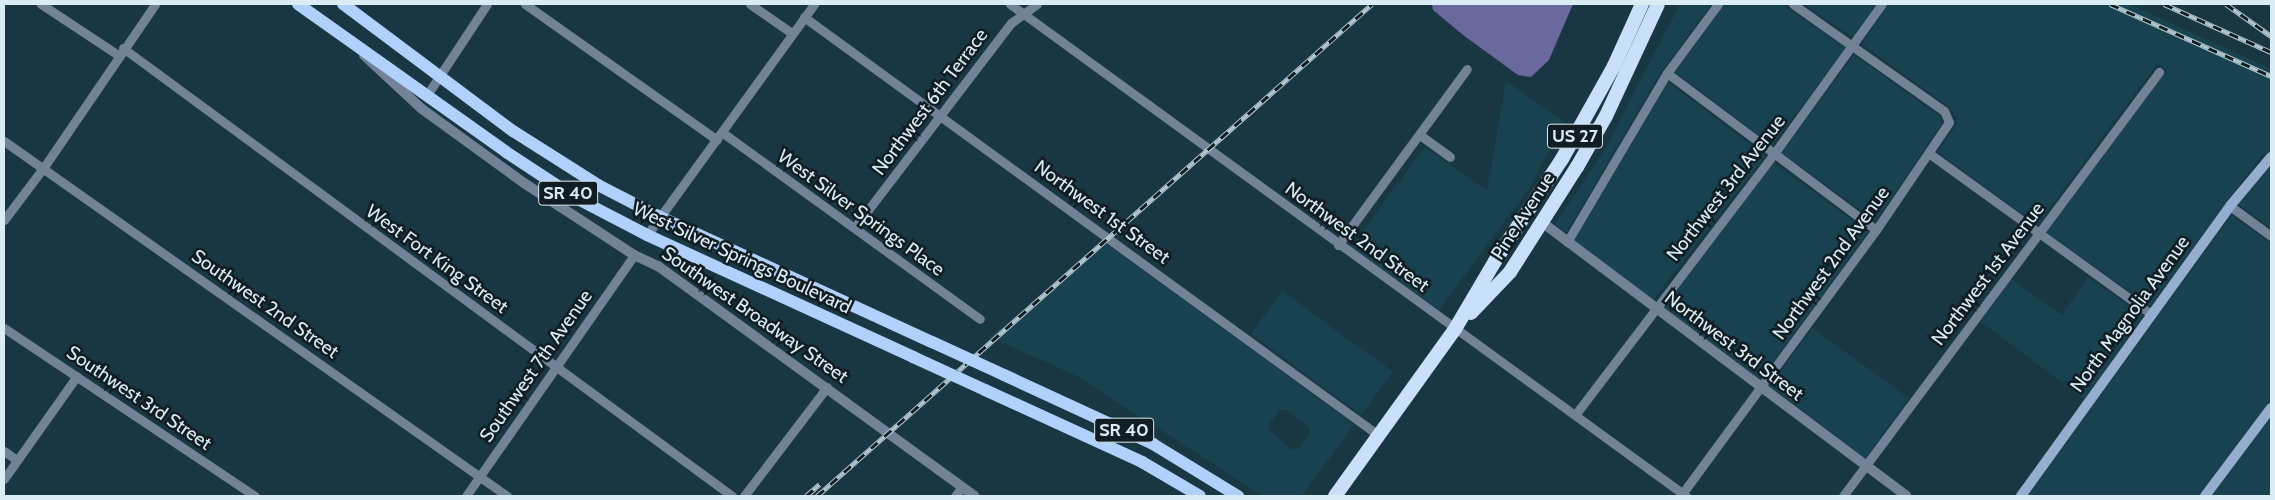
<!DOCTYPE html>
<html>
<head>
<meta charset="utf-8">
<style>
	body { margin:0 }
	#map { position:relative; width:2275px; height:500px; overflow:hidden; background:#193743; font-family:Cabin,sans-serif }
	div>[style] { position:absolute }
	.built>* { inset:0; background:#194250 }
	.water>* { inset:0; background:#6a699e }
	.minor>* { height:9px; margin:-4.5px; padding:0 4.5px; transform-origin:4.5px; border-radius:4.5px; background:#728297 }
	.tertiary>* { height:10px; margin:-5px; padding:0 5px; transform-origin:5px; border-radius:5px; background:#728297 }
	.secondary>* { height:10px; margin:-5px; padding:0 5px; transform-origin:5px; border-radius:5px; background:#95aecf }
	.primary>* { height:12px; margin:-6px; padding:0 6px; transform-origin:6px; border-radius:6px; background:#afd1fb }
	.trunk>* { height:14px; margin:-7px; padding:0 7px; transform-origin:7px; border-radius:7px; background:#cadff9 }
	.rail>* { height:5px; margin-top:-2.5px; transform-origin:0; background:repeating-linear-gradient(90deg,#101d22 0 9px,#b1c5ce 0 18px); box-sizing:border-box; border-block:1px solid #b1c5ce }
	.primary-bridge>* { height:12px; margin:-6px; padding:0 6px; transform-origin:6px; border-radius:6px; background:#afd1fb }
	span { translate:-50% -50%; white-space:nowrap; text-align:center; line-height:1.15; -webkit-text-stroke:5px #101d22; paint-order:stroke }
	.shield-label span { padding:1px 4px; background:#101d22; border:1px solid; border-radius:4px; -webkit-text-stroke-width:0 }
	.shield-label { font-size:18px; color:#dbedf4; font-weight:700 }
	.street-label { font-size:19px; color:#dbedf4 }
	.frame { position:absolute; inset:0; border:5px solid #dbedf4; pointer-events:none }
</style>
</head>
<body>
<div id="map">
	<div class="built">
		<i style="clip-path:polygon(1680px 4px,1711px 4px,1659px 75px,1566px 233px,1555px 224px,1605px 149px)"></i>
		<i style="clip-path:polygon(1725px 4px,1782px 4px,1845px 48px,1772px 146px,1675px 72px)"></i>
		<i style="clip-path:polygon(1804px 4px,1876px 4px,1853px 38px)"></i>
		<i style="clip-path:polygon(1889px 4px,2129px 4px,2271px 69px,2271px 150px,2260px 157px,2150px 306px,2046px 232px,2167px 70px,2158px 63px,2037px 225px,1938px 152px,1957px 124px,1957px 118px,1948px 106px,1862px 44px)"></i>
		<i style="clip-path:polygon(1854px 55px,1939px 116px,1942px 123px,1876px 221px,1781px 153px)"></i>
		<i style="clip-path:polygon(1506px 81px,1564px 122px,1530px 187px,1439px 310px,1351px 247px,1425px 147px,1487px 191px)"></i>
		<i style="clip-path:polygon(1668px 82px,1765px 156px,1653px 300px,1574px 240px)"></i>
		<i style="clip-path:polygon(1774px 163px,1868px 232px,1761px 379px,1662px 307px)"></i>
		<i style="clip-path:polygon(2271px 163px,2271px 228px,2238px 204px)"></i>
		<i style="clip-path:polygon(2231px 215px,2271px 244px,2271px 399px,2198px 496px,2028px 496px)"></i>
		<i style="clip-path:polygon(evenodd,1106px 243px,1354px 425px,1301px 496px,1263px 496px,1077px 376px,990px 337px,1106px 243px,1286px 409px,1309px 427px,1310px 434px,1300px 448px,1292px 450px,1270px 431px,1269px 424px,1279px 411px,1286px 409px)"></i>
		<i style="clip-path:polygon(2088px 277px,2143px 316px,2084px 399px,1980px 321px,2011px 279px,2062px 315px)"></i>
		<i style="clip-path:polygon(1282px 291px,1393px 372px,1361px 415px,1251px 334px)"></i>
		<i style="clip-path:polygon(1812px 328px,1909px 398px,1865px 458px,1770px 386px)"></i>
		<i style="clip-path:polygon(2271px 417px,2271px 496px,2212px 496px,2264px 426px)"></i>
	</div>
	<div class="water">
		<i style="clip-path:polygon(1432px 4px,1573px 4px,1549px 60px,1531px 77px,1518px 75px,1463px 35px,1433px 10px)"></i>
	</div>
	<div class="minor">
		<i style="left:41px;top:4px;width:92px;rotate:33.5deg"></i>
		<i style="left:525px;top:4px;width:235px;rotate:35.3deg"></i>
		<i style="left:750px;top:4px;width:52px;rotate:34.9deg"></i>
		<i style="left:1010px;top:4px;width:836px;rotate:36.05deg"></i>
		<i style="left:804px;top:17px;width:710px;rotate:36.06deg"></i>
		<i style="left:123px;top:48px;width:756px;rotate:36.34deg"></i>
		<i style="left:1667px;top:73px;width:261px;rotate:36.9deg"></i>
		<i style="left:427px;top:95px;width:109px;rotate:-56.6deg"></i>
		<i style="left:723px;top:133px;width:317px;rotate:35.9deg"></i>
		<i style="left:1420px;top:135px;width:37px;rotate:36deg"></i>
		<i style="left:4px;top:141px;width:616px;rotate:35.21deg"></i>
		<i style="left:1930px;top:154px;width:273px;rotate:35.9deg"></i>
		<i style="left:2230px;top:206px;width:51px;rotate:36.2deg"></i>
		<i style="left:4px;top:220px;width:66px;rotate:-53deg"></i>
		<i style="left:44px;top:167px;width:197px;rotate:-55.7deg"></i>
		<i style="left:855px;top:227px;width:257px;rotate:-52.6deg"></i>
		<i style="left:1011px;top:23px;width:32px;rotate:-36deg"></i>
		<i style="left:647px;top:235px;width:285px;rotate:-54.1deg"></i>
		<i style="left:1567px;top:242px;width:196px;rotate:-59.4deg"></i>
		<i style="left:1667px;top:73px;width:86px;rotate:-53.5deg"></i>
		<i style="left:1338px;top:245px;width:218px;rotate:-53.8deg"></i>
		<i style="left:4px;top:328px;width:302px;rotate:33.8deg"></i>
		<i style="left:1575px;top:415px;width:327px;rotate:-52.7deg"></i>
		<i style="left:1773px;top:155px;width:186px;rotate:-54.2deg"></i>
		<i style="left:4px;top:451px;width:16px;rotate:35deg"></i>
		<i style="left:4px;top:479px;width:126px;rotate:-54.7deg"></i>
		<i style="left:1682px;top:494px;width:328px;rotate:-53.7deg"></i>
		<i style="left:1876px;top:230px;width:130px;rotate:-55.9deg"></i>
		<i style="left:1949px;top:122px;width:12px;rotate:-114deg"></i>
		<i style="left:1944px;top:111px;width:185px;rotate:-144.7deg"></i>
		<i style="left:466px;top:496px;width:294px;rotate:-55.1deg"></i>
		<i style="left:744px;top:496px;width:137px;rotate:-52.7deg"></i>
		<i style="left:955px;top:496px;width:11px;rotate:-52deg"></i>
		<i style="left:1843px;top:496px;width:529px;rotate:-53.3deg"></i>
	</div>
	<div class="tertiary">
		<i style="left:364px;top:55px;width:79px;rotate:43deg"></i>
		<i style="left:422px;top:109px;width:126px;rotate:36deg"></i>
		<i style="left:524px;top:183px;width:131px;rotate:33.2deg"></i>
		<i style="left:634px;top:255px;width:26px;rotate:25deg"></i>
		<i style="left:658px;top:266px;width:391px;rotate:36deg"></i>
		<i style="left:1543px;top:223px;width:454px;rotate:36.9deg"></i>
	</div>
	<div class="secondary">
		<i style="left:2021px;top:496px;width:357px;rotate:-54.2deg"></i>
		<i style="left:2230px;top:206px;width:64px;rotate:-50.1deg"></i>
		<i style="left:2205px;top:496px;width:110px;rotate:-53.1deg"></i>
	</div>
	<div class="primary">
		<i style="left:298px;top:4px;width:255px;rotate:35.4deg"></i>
		<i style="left:506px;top:152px;width:84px;rotate:33.3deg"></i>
		<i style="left:576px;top:198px;width:80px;rotate:27.5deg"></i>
		<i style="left:647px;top:235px;width:293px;rotate:24.6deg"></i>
		<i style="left:343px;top:4px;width:212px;rotate:36.8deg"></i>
		<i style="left:513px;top:131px;width:101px;rotate:32.4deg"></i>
		<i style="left:598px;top:185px;width:70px;rotate:27.3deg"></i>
		<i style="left:660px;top:217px;width:299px;rotate:24.7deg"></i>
		<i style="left:1004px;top:375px;width:164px;rotate:24.8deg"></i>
		<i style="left:1153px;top:444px;width:100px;rotate:31.5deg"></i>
		<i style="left:985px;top:390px;width:173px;rotate:24.6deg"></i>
		<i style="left:1142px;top:462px;width:67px;rotate:30.4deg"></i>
	</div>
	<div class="trunk">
		<i style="left:1471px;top:313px;width:57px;rotate:-46.4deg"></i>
		<i style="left:1510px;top:272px;width:125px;rotate:-57.5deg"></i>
		<i style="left:1577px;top:167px;width:59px;rotate:-60.4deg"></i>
		<i style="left:1606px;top:116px;width:123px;rotate:-65.1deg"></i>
		<i style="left:1335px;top:496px;width:206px;rotate:-54.3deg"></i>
		<i style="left:1455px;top:329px;width:79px;rotate:-59.5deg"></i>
		<i style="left:1495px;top:261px;width:122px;rotate:-56.7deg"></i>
		<i style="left:1562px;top:159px;width:107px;rotate:-60.8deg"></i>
		<i style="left:1614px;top:66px;width:68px;rotate:-65.7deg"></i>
	</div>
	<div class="rail">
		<i style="left:2110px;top:4px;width:176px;rotate:24.1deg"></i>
		<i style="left:2164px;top:4px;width:117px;rotate:24.2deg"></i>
		<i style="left:2226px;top:4px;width:55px;rotate:35.4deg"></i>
		<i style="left:806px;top:496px;width:18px;rotate:-41deg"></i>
		<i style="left:817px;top:496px;width:742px;rotate:-41.56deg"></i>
	</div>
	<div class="primary-bridge">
		<i style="left:932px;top:342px;width:79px;rotate:24.6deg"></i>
		<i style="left:913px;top:357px;width:79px;rotate:24.6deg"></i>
	</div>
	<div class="shield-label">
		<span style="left:1575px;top:136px">US 27</span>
		<span style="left:568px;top:193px">SR 40</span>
		<span style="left:1124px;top:430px">SR 40</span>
	</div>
	<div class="street-label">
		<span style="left:930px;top:102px;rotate:-53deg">Northwest 6th Terrace</span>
		<span style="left:1726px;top:188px;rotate:-52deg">Northwest 3rd Avenue</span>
		<span style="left:1102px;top:212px;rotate:36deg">Northwest 1st Street</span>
		<span style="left:861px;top:213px;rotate:36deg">West Silver Springs Place</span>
		<span style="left:1523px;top:216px;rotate:-57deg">Pine Avenue</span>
		<span style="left:1357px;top:237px;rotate:36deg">Northwest 2nd Street</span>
		<span style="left:742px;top:258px;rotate:25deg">West Silver Springs Boulevard</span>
		<span style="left:437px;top:259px;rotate:36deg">West Fort King Street</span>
		<span style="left:1831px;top:263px;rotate:-54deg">Northwest 2nd Avenue</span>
		<span style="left:1988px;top:274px;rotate:-53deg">Northwest 1st Avenue</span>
		<span style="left:265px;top:304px;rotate:35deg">Southwest 2nd Street</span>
		<span style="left:2130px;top:314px;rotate:-54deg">North Magnolia Avenue</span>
		<span style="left:755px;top:315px;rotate:35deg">Southwest Broadway Street</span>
		<span style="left:1734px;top:346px;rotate:37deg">Northwest 3rd Street</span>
		<span style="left:536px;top:366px;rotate:-55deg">Southwest 7th Avenue</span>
		<span style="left:139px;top:398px;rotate:34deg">Southwest 3rd Street</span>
	</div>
	<div class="frame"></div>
</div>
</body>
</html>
